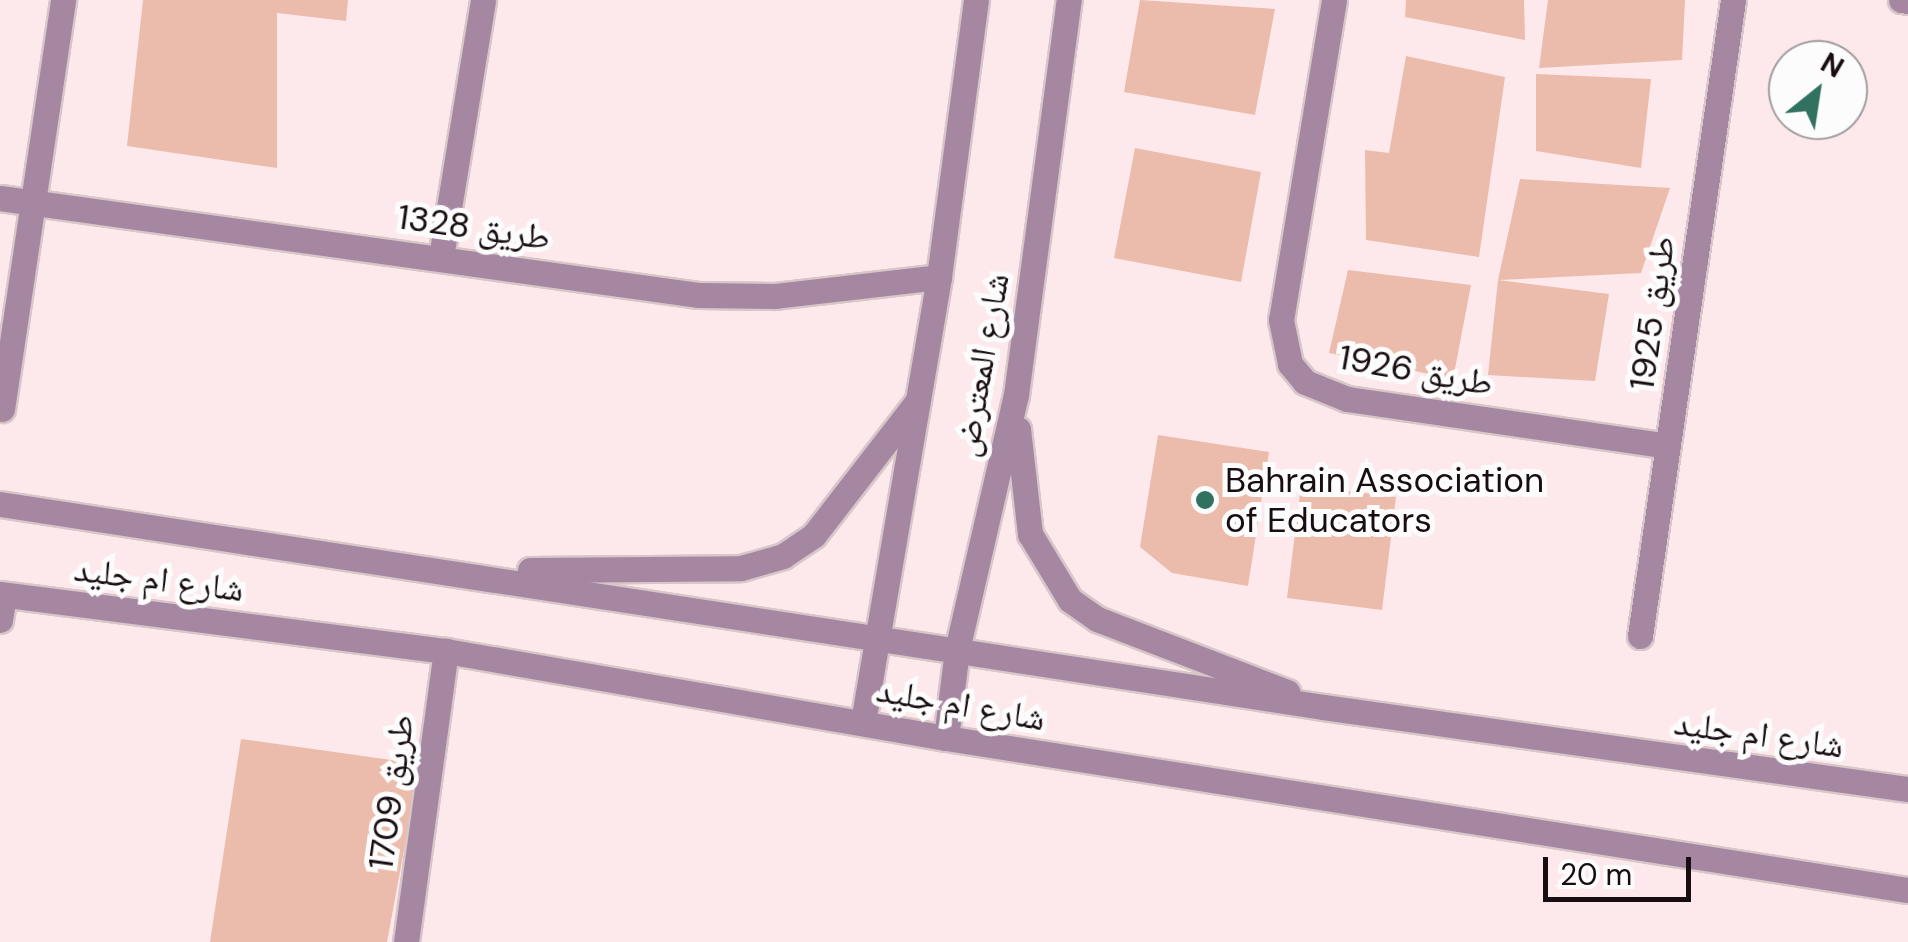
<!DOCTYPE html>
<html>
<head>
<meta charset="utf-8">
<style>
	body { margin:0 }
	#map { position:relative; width:1908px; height:942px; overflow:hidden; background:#fde9ec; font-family:"DM Sans","Noto Naskh Arabic",sans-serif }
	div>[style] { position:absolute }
	.building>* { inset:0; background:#ebbbac }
	.roads { filter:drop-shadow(2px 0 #d8c6c9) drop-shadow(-2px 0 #d8c6c9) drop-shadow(0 2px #d8c6c9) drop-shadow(0 -2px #d8c6c9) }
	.minor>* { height:25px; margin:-12.5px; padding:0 12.5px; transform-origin:12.5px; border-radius:12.5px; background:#a687a1 }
	.dots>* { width:28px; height:28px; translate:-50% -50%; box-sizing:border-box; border:5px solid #fcfcfc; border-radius:50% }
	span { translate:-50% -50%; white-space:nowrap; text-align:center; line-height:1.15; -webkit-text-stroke:10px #fcfcfc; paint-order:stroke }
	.street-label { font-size:35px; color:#180d10 }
	.poi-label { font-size:35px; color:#180d10 }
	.left { translate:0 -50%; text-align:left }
	.north { position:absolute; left:1768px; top:40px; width:100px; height:100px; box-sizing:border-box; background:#fcfcfc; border:2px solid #a19c9e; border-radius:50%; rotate:30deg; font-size:28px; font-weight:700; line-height:40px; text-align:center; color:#180d10 }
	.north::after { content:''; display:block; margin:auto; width:35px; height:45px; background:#31715f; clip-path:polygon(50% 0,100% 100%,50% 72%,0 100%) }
	.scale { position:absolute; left:1543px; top:857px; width:148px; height:45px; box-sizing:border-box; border:5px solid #180d10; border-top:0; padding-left:12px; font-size:30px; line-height:35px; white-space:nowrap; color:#180d10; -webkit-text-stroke:8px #fcfcfc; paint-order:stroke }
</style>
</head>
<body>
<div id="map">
	<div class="building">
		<i style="clip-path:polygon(143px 0,348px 0,346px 21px,277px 13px,277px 168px,127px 146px)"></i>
		<i style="clip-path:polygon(1140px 0,1275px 9px,1255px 115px,1124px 92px)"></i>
		<i style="clip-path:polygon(1406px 0,1524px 0,1525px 40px,1405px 17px)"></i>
		<i style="clip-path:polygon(1548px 0,1685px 0,1682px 60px,1539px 68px)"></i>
		<i style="clip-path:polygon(1406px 56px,1505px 77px,1479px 257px,1366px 240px,1365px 150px,1389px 153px)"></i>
		<i style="clip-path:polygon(1536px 74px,1651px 79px,1641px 168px,1536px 151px)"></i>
		<i style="clip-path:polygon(1135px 148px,1261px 172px,1241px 282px,1114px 258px)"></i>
		<i style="clip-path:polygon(1520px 179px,1670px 188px,1641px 273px,1498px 280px,1609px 294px,1595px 381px,1488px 375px,1498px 280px)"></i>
		<i style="clip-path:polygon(1348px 270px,1471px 285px,1453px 379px,1329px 353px)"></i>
		<i style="clip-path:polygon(1158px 435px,1269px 452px,1248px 586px,1172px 573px,1140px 547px)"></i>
		<i style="clip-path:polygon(1301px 485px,1396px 497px,1382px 610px,1287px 598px)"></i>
		<i style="clip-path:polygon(241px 739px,420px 764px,387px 942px,210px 942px)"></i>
	</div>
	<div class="roads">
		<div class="minor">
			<i style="left:1334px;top:0;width:324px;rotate:99.4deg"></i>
			<i style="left:1281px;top:320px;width:45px;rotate:78.4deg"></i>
			<i style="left:1290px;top:364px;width:23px;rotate:50deg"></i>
			<i style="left:1305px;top:382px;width:45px;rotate:22deg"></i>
			<i style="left:1347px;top:399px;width:324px;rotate:8.3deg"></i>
			<i style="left:1901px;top:0;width:7px;rotate:8deg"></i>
			<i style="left:0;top:198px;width:706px;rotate:7.9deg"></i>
			<i style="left:699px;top:295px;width:76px;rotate:0.8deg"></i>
			<i style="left:775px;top:296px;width:165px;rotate:-6.6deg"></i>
			<i style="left:441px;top:257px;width:260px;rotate:-80.7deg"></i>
			<i style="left:2px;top:409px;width:414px;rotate:-81.5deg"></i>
			<i style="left:1018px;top:429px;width:106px;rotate:83.5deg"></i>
			<i style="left:1030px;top:534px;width:77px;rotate:58.8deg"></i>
			<i style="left:1070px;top:600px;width:33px;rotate:35deg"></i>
			<i style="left:1097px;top:619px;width:204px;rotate:21deg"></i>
			<i style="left:0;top:504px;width:1338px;rotate:8.72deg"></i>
			<i style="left:1323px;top:707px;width:591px;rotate:7.98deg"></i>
			<i style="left:530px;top:570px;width:211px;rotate:-0.5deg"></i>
			<i style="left:741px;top:568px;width:44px;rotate:-15.9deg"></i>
			<i style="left:783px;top:556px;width:37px;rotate:-34deg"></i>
			<i style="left:814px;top:535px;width:167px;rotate:-52.3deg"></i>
			<i style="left:0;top:594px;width:450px;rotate:7.3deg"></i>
			<i style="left:446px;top:651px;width:508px;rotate:9.87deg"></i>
			<i style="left:946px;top:738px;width:974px;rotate:8.98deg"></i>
			<i style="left:0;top:620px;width:25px;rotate:-81deg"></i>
			<i style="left:1640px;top:636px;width:643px;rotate:-81.68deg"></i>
			<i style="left:863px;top:722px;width:451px;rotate:-80.3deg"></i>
			<i style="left:939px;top:277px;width:279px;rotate:-82.4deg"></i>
			<i style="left:946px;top:738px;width:89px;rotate:-82.9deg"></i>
			<i style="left:957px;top:650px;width:262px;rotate:-77deg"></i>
			<i style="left:1016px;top:395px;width:399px;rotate:-82.4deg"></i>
			<i style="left:406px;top:942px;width:294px;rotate:-82.2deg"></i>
		</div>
	</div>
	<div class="dots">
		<i style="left:1205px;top:500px;background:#31715f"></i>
	</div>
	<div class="street-label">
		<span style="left:474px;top:227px;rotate:8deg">طريق 1328</span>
		<span style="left:1652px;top:313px;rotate:-82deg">طريق 1925</span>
		<span style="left:981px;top:365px;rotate:-80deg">شارع المعترض</span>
		<span style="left:1416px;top:370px;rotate:10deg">طريق 1926</span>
		<span style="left:159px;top:579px;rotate:7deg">شارع ام جليد</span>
		<span style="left:961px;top:704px;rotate:10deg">شارع ام جليد</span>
		<span style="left:1759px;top:734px;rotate:8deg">شارع ام جليد</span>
		<span style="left:391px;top:792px;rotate:-82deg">طريق 1709</span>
	</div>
	<div class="poi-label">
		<span class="left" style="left:1225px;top:500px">Bahrain Association<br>of Educators</span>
	</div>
	<div class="north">N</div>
	<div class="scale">20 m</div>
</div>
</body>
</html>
